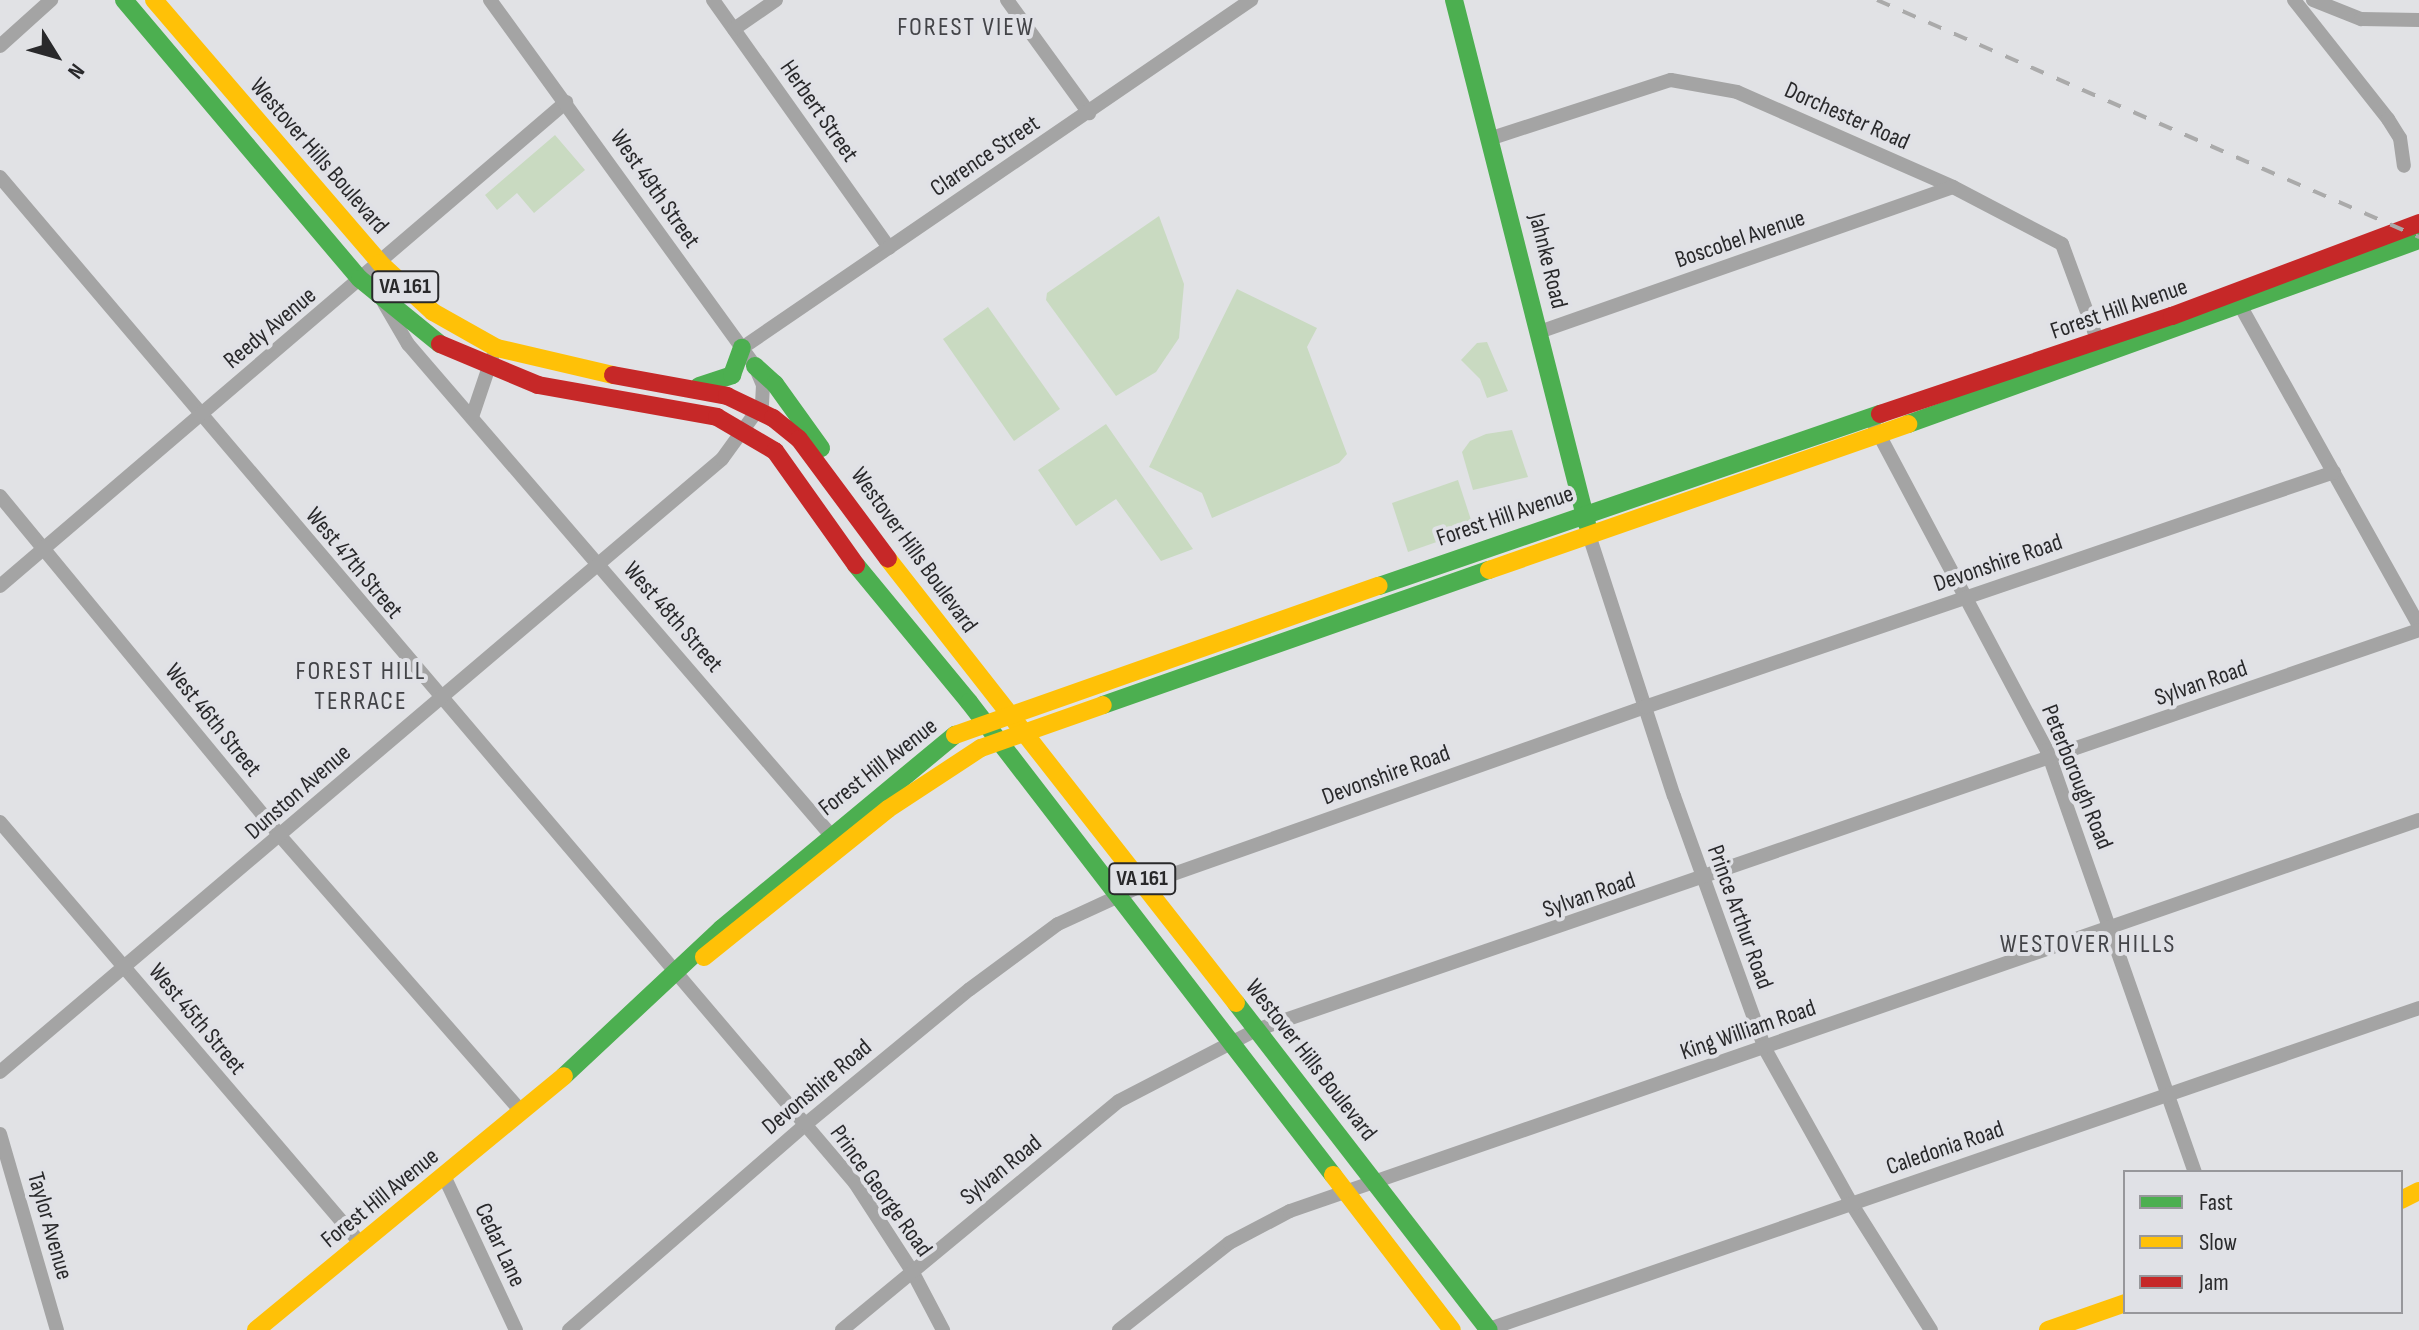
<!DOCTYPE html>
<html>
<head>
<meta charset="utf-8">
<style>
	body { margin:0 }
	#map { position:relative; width:2419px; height:1330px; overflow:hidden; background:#e1e2e5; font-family:"Sofia Sans Condensed",sans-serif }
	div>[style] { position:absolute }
	.green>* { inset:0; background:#c9dac1 }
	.street>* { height:14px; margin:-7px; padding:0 7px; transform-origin:7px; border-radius:7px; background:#a4a4a4 }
	.fast>* { height:18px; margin:-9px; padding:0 9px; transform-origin:9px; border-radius:9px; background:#4caf50 }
	.slow>* { height:18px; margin:-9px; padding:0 9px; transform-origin:9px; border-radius:9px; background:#ffc107 }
	.jam>* { height:18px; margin:-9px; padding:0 9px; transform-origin:9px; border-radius:9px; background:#c62828 }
	.rail>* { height:4px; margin-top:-2px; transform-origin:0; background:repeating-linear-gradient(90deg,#aaa 0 14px,transparent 0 28px) }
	span { translate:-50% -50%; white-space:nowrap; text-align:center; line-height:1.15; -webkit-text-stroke:8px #e0e1e6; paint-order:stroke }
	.shield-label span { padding:2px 6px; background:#e0e1e6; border:2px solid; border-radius:6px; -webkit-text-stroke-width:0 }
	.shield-label { font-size:22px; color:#29292b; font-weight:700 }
	.street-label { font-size:24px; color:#29292b }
	.neighbourhood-label { font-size:26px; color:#434448; letter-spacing:2px }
	.legend { position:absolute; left:2123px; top:1170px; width:280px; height:144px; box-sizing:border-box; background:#e0e1e6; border:2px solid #97979b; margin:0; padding:10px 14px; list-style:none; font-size:24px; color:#29292b }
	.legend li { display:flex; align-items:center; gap:16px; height:40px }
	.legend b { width:40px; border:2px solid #97979b }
	.north { position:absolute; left:16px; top:16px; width:80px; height:80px; -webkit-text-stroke:6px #e0e1e6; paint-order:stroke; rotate:127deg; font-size:22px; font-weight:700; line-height:32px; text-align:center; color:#29292b }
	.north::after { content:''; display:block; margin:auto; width:28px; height:36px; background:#29292b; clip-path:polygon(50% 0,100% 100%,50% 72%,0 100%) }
</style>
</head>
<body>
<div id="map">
	<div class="green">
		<i style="clip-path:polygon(555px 135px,585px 170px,534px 213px,517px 193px,497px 210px,485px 195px)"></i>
		<i style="clip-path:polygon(1159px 216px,1184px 284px,1179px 338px,1156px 372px,1116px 396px,1046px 300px,1047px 293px)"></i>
		<i style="clip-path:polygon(1237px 289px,1317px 328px,1307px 347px,1347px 454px,1339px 463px,1212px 518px,1202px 493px,1149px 467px)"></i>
		<i style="clip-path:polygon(988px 307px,1060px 409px,1014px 441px,943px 339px)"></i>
		<i style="clip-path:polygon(1487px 342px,1508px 391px,1487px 398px,1480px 379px,1461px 360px,1477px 343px)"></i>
		<i style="clip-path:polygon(1106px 424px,1193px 549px,1161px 561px,1116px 499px,1076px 526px,1038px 470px)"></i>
		<i style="clip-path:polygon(1512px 430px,1528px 477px,1473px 490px,1462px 452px,1470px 441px,1486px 434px)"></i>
		<i style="clip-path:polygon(1458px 480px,1474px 529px,1408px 552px,1392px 503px)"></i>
	</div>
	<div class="street">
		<i style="left:713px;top:0;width:304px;rotate:54.6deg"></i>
		<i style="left:1007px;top:0;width:140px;rotate:54deg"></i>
		<i style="left:2294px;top:0;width:152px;rotate:51.7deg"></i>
		<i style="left:2388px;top:119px;width:22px;rotate:58deg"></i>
		<i style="left:2400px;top:138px;width:28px;rotate:82deg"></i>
		<i style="left:2313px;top:0;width:52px;rotate:21.6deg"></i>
		<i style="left:2361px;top:19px;width:58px;rotate:1deg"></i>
		<i style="left:734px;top:29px;width:51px;rotate:-34.6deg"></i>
		<i style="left:0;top:46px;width:69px;rotate:-42deg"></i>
		<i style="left:1492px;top:138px;width:188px;rotate:-18deg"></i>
		<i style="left:1671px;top:80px;width:67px;rotate:10.3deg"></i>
		<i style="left:1737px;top:92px;width:236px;rotate:23.7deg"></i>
		<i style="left:1953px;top:187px;width:123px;rotate:27.6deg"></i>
		<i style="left:2062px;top:244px;width:113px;rotate:69.8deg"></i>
		<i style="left:0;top:177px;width:1320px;rotate:49.64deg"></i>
		<i style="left:855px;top:1183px;width:105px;rotate:57.1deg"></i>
		<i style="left:912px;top:1271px;width:67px;rotate:62.3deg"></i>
		<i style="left:2236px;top:298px;width:376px;rotate:60.8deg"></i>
		<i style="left:384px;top:303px;width:48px;rotate:59.7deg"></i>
		<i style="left:408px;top:344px;width:656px;rotate:49.27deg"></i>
		<i style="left:1542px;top:331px;width:435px;rotate:-19.3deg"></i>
		<i style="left:742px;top:348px;width:617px;rotate:-34.36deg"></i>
		<i style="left:473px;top:414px;width:59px;rotate:-71.3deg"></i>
		<i style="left:1875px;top:427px;width:366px;rotate:62deg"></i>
		<i style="left:2047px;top:750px;width:447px;rotate:70.7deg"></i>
		<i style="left:0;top:496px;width:442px;rotate:50.5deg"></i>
		<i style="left:281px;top:837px;width:366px;rotate:48.8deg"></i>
		<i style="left:1589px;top:535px;width:274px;rotate:72deg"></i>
		<i style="left:1674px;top:796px;width:269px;rotate:70.2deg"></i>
		<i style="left:1765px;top:1049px;width:176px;rotate:60.8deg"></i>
		<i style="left:1851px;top:1203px;width:150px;rotate:57.8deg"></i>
		<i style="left:0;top:586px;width:745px;rotate:-40.53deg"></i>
		<i style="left:0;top:822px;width:555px;rotate:49.45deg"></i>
		<i style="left:0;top:1072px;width:947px;rotate:-40.33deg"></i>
		<i style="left:722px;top:459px;width:68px;rotate:-54deg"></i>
		<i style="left:762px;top:404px;width:19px;rotate:-87deg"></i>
		<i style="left:763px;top:385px;width:21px;rotate:-113deg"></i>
		<i style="left:755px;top:366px;width:452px;rotate:-125.9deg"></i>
		<i style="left:0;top:1134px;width:204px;rotate:73.8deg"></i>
		<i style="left:445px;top:1178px;width:168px;rotate:65deg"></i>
		<i style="left:569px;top:1330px;width:314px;rotate:-41deg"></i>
		<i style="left:806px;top:1124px;width:212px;rotate:-39.5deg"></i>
		<i style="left:970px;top:989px;width:109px;rotate:-36.5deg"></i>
		<i style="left:1058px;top:924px;width:96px;rotate:-24.7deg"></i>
		<i style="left:1145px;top:884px;width:530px;rotate:-19.49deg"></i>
		<i style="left:1645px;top:707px;width:728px;rotate:-18.83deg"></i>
		<i style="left:842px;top:1330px;width:359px;rotate:-39.6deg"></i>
		<i style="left:1119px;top:1101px;width:154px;rotate:-27.4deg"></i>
		<i style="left:1256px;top:1030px;width:1230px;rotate:-18.98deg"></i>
		<i style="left:1119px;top:1330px;width:140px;rotate:-38.3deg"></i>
		<i style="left:1229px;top:1243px;width:69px;rotate:-27.7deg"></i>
		<i style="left:1290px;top:1211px;width:1195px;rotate:-19.1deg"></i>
		<i style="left:1486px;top:1330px;width:987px;rotate:-19.04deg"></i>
	</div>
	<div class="fast">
		<i style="left:124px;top:0;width:365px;rotate:49.8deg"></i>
		<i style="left:360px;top:279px;width:103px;rotate:39.1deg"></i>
		<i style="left:1454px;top:0;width:541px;rotate:75.76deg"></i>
		<i style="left:755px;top:366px;width:27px;rotate:42deg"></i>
		<i style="left:775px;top:384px;width:79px;rotate:54.3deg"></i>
		<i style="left:699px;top:386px;width:35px;rotate:-18deg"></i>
		<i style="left:732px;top:375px;width:29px;rotate:-70deg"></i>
		<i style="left:1908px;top:424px;width:543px;rotate:-19.8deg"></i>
		<i style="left:856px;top:565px;width:178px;rotate:50.5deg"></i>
		<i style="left:969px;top:702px;width:597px;rotate:52.42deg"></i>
		<i style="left:1379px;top:586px;width:530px;rotate:-18.95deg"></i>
		<i style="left:1103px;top:705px;width:409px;rotate:-19.3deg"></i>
		<i style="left:1236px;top:1003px;width:413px;rotate:52.3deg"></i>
		<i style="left:564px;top:1076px;width:215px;rotate:-43.1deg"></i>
		<i style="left:721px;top:929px;width:304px;rotate:-39.7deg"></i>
	</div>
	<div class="slow">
		<i style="left:154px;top:0;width:347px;rotate:49.3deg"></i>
		<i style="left:380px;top:263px;width:72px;rotate:42.8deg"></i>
		<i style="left:433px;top:312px;width:73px;rotate:29.4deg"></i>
		<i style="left:497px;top:348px;width:119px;rotate:13.1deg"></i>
		<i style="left:888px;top:559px;width:564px;rotate:51.91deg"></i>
		<i style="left:1489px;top:570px;width:444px;rotate:-19.2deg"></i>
		<i style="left:955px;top:735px;width:449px;rotate:-19.4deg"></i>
		<i style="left:704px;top:957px;width:236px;rotate:-38.8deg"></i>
		<i style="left:888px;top:809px;width:111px;rotate:-33.3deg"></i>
		<i style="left:981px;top:748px;width:129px;rotate:-19.4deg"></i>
		<i style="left:1333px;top:1175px;width:195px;rotate:52.5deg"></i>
		<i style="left:2401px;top:1200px;width:20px;rotate:-27deg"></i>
		<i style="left:256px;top:1330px;width:399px;rotate:-39.5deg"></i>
		<i style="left:2048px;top:1330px;width:82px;rotate:-19.3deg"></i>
	</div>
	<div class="jam">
		<i style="left:440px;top:344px;width:106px;rotate:22.7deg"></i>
		<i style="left:538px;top:385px;width:182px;rotate:10.1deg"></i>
		<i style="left:717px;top:417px;width:67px;rotate:30.4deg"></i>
		<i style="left:775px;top:451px;width:140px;rotate:54.6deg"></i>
		<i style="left:613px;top:375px;width:116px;rotate:10.4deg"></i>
		<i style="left:727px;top:396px;width:51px;rotate:25.6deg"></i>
		<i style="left:773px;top:418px;width:33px;rotate:39deg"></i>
		<i style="left:799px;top:439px;width:149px;rotate:53.4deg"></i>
		<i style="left:1880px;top:414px;width:308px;rotate:-18.6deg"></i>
		<i style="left:2172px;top:316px;width:264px;rotate:-20.6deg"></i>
	</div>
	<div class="rail">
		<i style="left:1877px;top:0;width:592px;rotate:23.62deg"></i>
	</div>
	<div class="shield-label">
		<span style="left:405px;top:287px">VA 161</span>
		<span style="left:1142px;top:879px">VA 161</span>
	</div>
	<div class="street-label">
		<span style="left:819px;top:111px;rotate:55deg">Herbert Street</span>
		<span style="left:1847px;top:116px;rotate:24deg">Dorchester Road</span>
		<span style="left:319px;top:156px;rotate:49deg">Westover Hills Boulevard</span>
		<span style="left:985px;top:156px;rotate:-34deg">Clarence Street</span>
		<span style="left:655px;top:189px;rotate:55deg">West 49th Street</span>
		<span style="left:1740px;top:239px;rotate:-19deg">Boscobel Avenue</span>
		<span style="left:1548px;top:261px;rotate:76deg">Jahnke Road</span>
		<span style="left:2119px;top:309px;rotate:-19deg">Forest Hill Avenue</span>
		<span style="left:270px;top:328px;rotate:-40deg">Reedy Avenue</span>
		<span style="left:1505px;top:516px;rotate:-19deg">Forest Hill Avenue</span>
		<span style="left:914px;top:550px;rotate:54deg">Westover Hills Boulevard</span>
		<span style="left:354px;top:563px;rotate:50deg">West 47th Street</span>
		<span style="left:1998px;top:563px;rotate:-19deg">Devonshire Road</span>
		<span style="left:673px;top:617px;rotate:49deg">West 48th Street</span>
		<span style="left:2201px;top:683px;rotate:-19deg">Sylvan Road</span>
		<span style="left:213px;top:720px;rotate:51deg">West 46th Street</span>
		<span style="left:878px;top:767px;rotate:-38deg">Forest Hill Avenue</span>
		<span style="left:1386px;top:775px;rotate:-20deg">Devonshire Road</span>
		<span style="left:2077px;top:777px;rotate:68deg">Peterborough Road</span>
		<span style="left:298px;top:792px;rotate:-41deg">Dunston Avenue</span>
		<span style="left:1589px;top:895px;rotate:-19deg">Sylvan Road</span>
		<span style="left:1740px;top:917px;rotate:70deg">Prince Arthur Road</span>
		<span style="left:197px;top:1019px;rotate:50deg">West 45th Street</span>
		<span style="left:1748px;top:1030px;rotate:-19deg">King William Road</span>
		<span style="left:1311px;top:1060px;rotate:52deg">Westover Hills Boulevard</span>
		<span style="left:817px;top:1087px;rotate:-40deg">Devonshire Road</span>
		<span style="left:1945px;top:1148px;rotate:-19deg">Caledonia Road</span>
		<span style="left:1001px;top:1170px;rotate:-39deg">Sylvan Road</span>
		<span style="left:881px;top:1191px;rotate:54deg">Prince George Road</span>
		<span style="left:380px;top:1198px;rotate:-39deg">Forest Hill Avenue</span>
		<span style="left:50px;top:1226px;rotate:74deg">Taylor Avenue</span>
		<span style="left:500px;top:1245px;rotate:65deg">Cedar Lane</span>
	</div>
	<div class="neighbourhood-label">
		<span style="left:966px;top:28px">FOREST VIEW</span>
		<span style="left:361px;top:687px">FOREST HILL<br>TERRACE</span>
		<span style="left:2088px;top:945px">WESTOVER HILLS</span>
	</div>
	<ul class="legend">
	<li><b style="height:10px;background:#4caf50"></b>Fast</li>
	<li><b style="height:10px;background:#ffc107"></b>Slow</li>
	<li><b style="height:10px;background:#c62828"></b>Jam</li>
	</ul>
	<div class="north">N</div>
</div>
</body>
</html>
